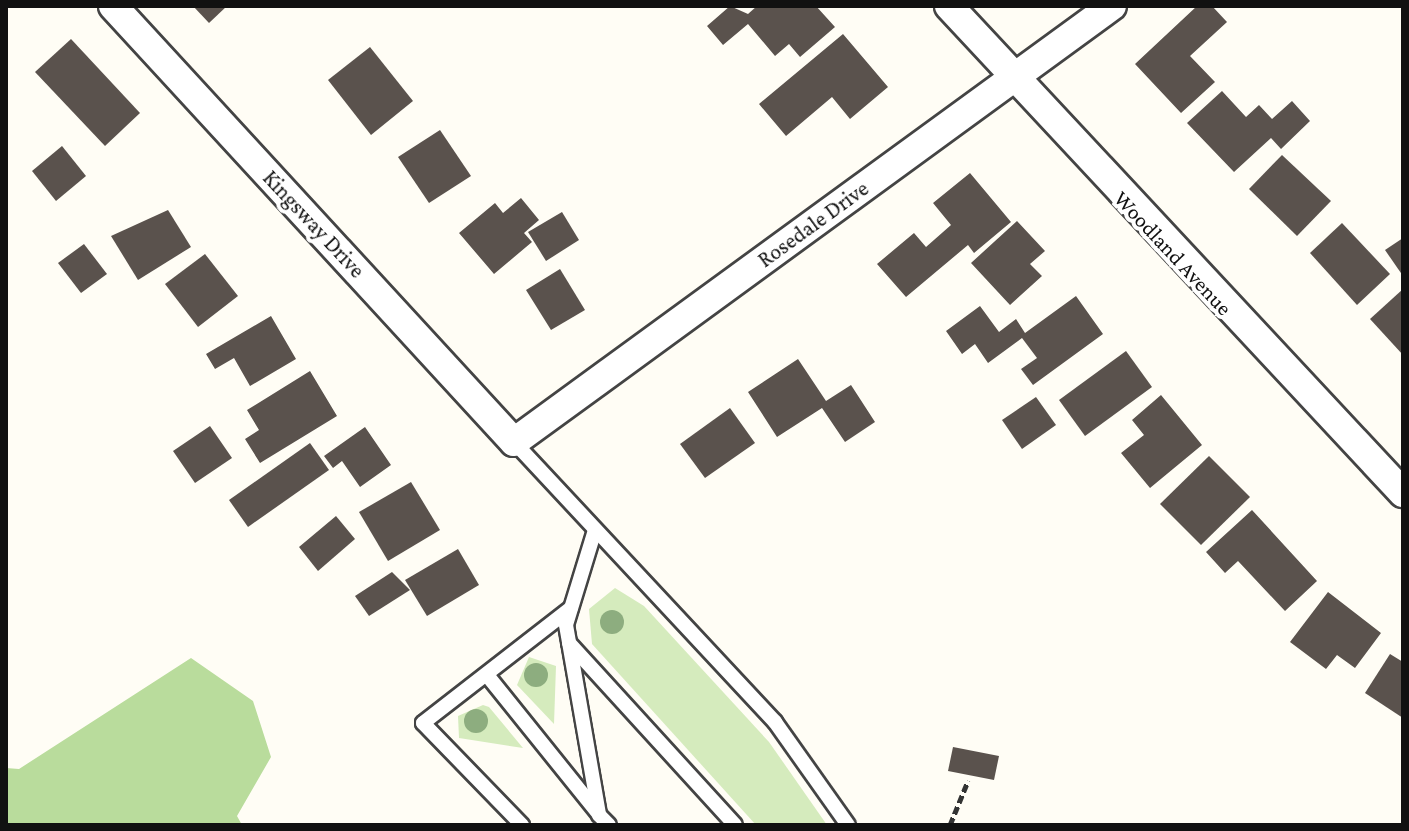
<!DOCTYPE html>
<html>
<head>
<meta charset="utf-8">
<style>
	body { margin:0 }
	#map { position:relative; width:1409px; height:831px; overflow:hidden; background:#fffdf5; font-family:"Crimson Pro",serif }
	div>[style] { position:absolute }
	.green>* { inset:0; background:#d5ebbd }
	.forest>* { inset:0; background:#b9dc9c }
	.building>* { inset:0; background:#5a524d }
	.path>* { height:5px; margin-top:-2.5px; transform-origin:0; background:repeating-linear-gradient(90deg,#333 0 8px,transparent 0 12px) }
	.roads { filter:drop-shadow(2px 0 #444) drop-shadow(-2px 0 #444) drop-shadow(0 2px #444) drop-shadow(0 -2px #444) }
	.service>* { height:14px; margin:-7px; padding:0 7px; transform-origin:7px; border-radius:7px; background:#fff }
	.minor>* { height:28px; margin:-14px; padding:0 14px; transform-origin:14px; border-radius:14px; background:#fff }
	.trees>* { width:24px; height:24px; margin:-12px; border-radius:50%; background:#8dad7f }
	span { translate:-50% -50%; white-space:nowrap; text-align:center; line-height:1.15; -webkit-text-stroke:8px #fff; paint-order:stroke }
	.street-label { font-size:22px; color:#111 }
	.frame { position:absolute; inset:0; border:8px solid #111; pointer-events:none }
</style>
</head>
<body>
<div id="map">
	<div class="green">
		<i style="clip-path:polygon(615px 588px,644px 606px,769px 742px,827px 825px,756px 825px,592px 644px,589px 609px)"></i>
		<i style="clip-path:polygon(529px 657px,556px 666px,554px 724px,517px 685px)"></i>
		<i style="clip-path:polygon(483px 705px,489px 707px,523px 748px,459px 738px,458px 716px)"></i>
	</div>
	<div class="forest">
		<i style="clip-path:polygon(191px 658px,253px 701px,271px 757px,237px 816px,242px 825px,6px 825px,6px 768px,19px 769px)"></i>
	</div>
	<div class="building">
		<i style="clip-path:polygon(193px 6px,227px 6px,209px 23px)"></i>
		<i style="clip-path:polygon(730px 6px,748px 14px,757px 6px,816px 6px,835px 27px,800px 57px,789px 44px,775px 56px,748px 24px,723px 45px,707px 26px)"></i>
		<i style="clip-path:polygon(1197px 6px,1212px 6px,1227px 22px,1190px 56px,1215px 82px,1181px 113px,1135px 64px)"></i>
		<i style="clip-path:polygon(843px 34px,888px 87px,850px 119px,832px 97px,786px 136px,759px 104px)"></i>
		<i style="clip-path:polygon(71px 39px,140px 113px,105px 146px,35px 72px)"></i>
		<i style="clip-path:polygon(370px 47px,413px 101px,371px 135px,328px 80px)"></i>
		<i style="clip-path:polygon(1222px 91px,1246px 117px,1259px 105px,1272px 119px,1292px 101px,1310px 121px,1281px 149px,1271px 138px,1234px 172px,1187px 123px)"></i>
		<i style="clip-path:polygon(440px 130px,471px 176px,429px 203px,398px 157px)"></i>
		<i style="clip-path:polygon(62px 146px,86px 176px,56px 201px,32px 171px)"></i>
		<i style="clip-path:polygon(1282px 155px,1331px 201px,1297px 236px,1249px 189px)"></i>
		<i style="clip-path:polygon(970px 173px,1011px 222px,974px 253px,968px 245px,906px 297px,877px 264px,914px 233px,926px 247px,951px 225px,933px 203px)"></i>
		<i style="clip-path:polygon(521px 198px,539px 220px,524px 233px,532px 242px,494px 274px,459px 233px,495px 203px,503px 213px)"></i>
		<i style="clip-path:polygon(168px 210px,191px 247px,138px 280px,111px 236px)"></i>
		<i style="clip-path:polygon(562px 212px,579px 240px,546px 261px,528px 232px)"></i>
		<i style="clip-path:polygon(1017px 221px,1045px 251px,1030px 264px,1042px 276px,1010px 305px,971px 263px)"></i>
		<i style="clip-path:polygon(1342px 223px,1390px 274px,1357px 305px,1310px 253px)"></i>
		<i style="clip-path:polygon(1403px 238px,1403px 276px,1385px 250px)"></i>
		<i style="clip-path:polygon(84px 244px,107px 274px,81px 293px,58px 263px)"></i>
		<i style="clip-path:polygon(205px 254px,238px 296px,198px 327px,165px 284px)"></i>
		<i style="clip-path:polygon(560px 269px,585px 310px,551px 330px,526px 290px)"></i>
		<i style="clip-path:polygon(1403px 289px,1403px 355px,1370px 319px)"></i>
		<i style="clip-path:polygon(1076px 296px,1103px 334px,1033px 385px,1021px 369px,1037px 358px,1022px 338px,988px 363px,975px 344px,962px 354px,946px 331px,980px 306px,999px 332px,1016px 319px,1025px 333px)"></i>
		<i style="clip-path:polygon(271px 316px,296px 359px,250px 386px,234px 358px,215px 369px,206px 354px)"></i>
		<i style="clip-path:polygon(1126px 351px,1152px 387px,1085px 436px,1059px 400px)"></i>
		<i style="clip-path:polygon(798px 359px,826px 401px,851px 385px,875px 422px,845px 442px,822px 408px,777px 437px,748px 392px)"></i>
		<i style="clip-path:polygon(310px 371px,337px 416px,260px 463px,245px 439px,259px 430px,247px 410px)"></i>
		<i style="clip-path:polygon(1161px 395px,1202px 445px,1150px 488px,1121px 453px,1144px 435px,1132px 420px)"></i>
		<i style="clip-path:polygon(1036px 397px,1056px 425px,1022px 449px,1002px 420px)"></i>
		<i style="clip-path:polygon(730px 408px,755px 443px,705px 478px,680px 444px)"></i>
		<i style="clip-path:polygon(210px 426px,232px 458px,195px 483px,173px 451px)"></i>
		<i style="clip-path:polygon(365px 427px,391px 465px,360px 487px,342px 461px,333px 468px,324px 456px)"></i>
		<i style="clip-path:polygon(310px 443px,329px 470px,248px 527px,229px 500px)"></i>
		<i style="clip-path:polygon(1209px 456px,1250px 497px,1201px 545px,1160px 504px)"></i>
		<i style="clip-path:polygon(411px 482px,440px 530px,388px 561px,359px 512px)"></i>
		<i style="clip-path:polygon(1252px 510px,1317px 581px,1285px 611px,1238px 561px,1225px 573px,1206px 552px)"></i>
		<i style="clip-path:polygon(336px 516px,355px 539px,318px 571px,299px 547px)"></i>
		<i style="clip-path:polygon(458px 549px,479px 585px,427px 616px,405px 580px)"></i>
		<i style="clip-path:polygon(392px 572px,410px 590px,369px 616px,355px 596px)"></i>
		<i style="clip-path:polygon(1328px 592px,1381px 633px,1355px 668px,1337px 655px,1326px 669px,1290px 642px)"></i>
		<i style="clip-path:polygon(1390px 654px,1403px 662px,1403px 718px,1365px 693px)"></i>
		<i style="clip-path:polygon(953px 747px,999px 756px,994px 780px,948px 771px)"></i>
	</div>
	<div class="path">
		<i style="left:950px;top:825px;width:48px;rotate:-67.8deg"></i>
	</div>
	<div class="roads">
		<div class="service">
			<i style="left:514px;top:442px;width:383px;rotate:47deg"></i>
			<i style="left:775px;top:722px;width:126px;rotate:54.7deg"></i>
			<i style="left:595px;top:530px;width:99px;rotate:107deg"></i>
			<i style="left:566px;top:625px;width:193px;rotate:80.1deg"></i>
			<i style="left:599px;top:815px;width:14px;rotate:45deg"></i>
			<i style="left:569px;top:643px;width:246px;rotate:47.6deg"></i>
			<i style="left:487px;top:675px;width:176px;rotate:51.2deg"></i>
			<i style="left:522px;top:825px;width:142px;rotate:-134.1deg"></i>
			<i style="left:423px;top:723px;width:187px;rotate:-37.8deg"></i>
		</div>
		<div class="minor">
			<i style="left:113px;top:6px;width:592px;rotate:47.39deg"></i>
			<i style="left:514px;top:442px;width:740px;rotate:-36.1deg"></i>
			<i style="left:949px;top:6px;width:666px;rotate:47.01deg"></i>
		</div>
	</div>
	<div class="trees">
		<i style="left:612px;top:622px"></i>
		<i style="left:536px;top:675px"></i>
		<i style="left:476px;top:721px"></i>
	</div>
	<div class="street-label">
		<span style="left:314px;top:224px;rotate:47deg">Kingsway Drive</span>
		<span style="left:813px;top:224px;rotate:-36deg">Rosedale Drive</span>
		<span style="left:1173px;top:253px;rotate:47deg">Woodland Avenue</span>
	</div>
	<div class="frame"></div>
</div>
</body>
</html>
